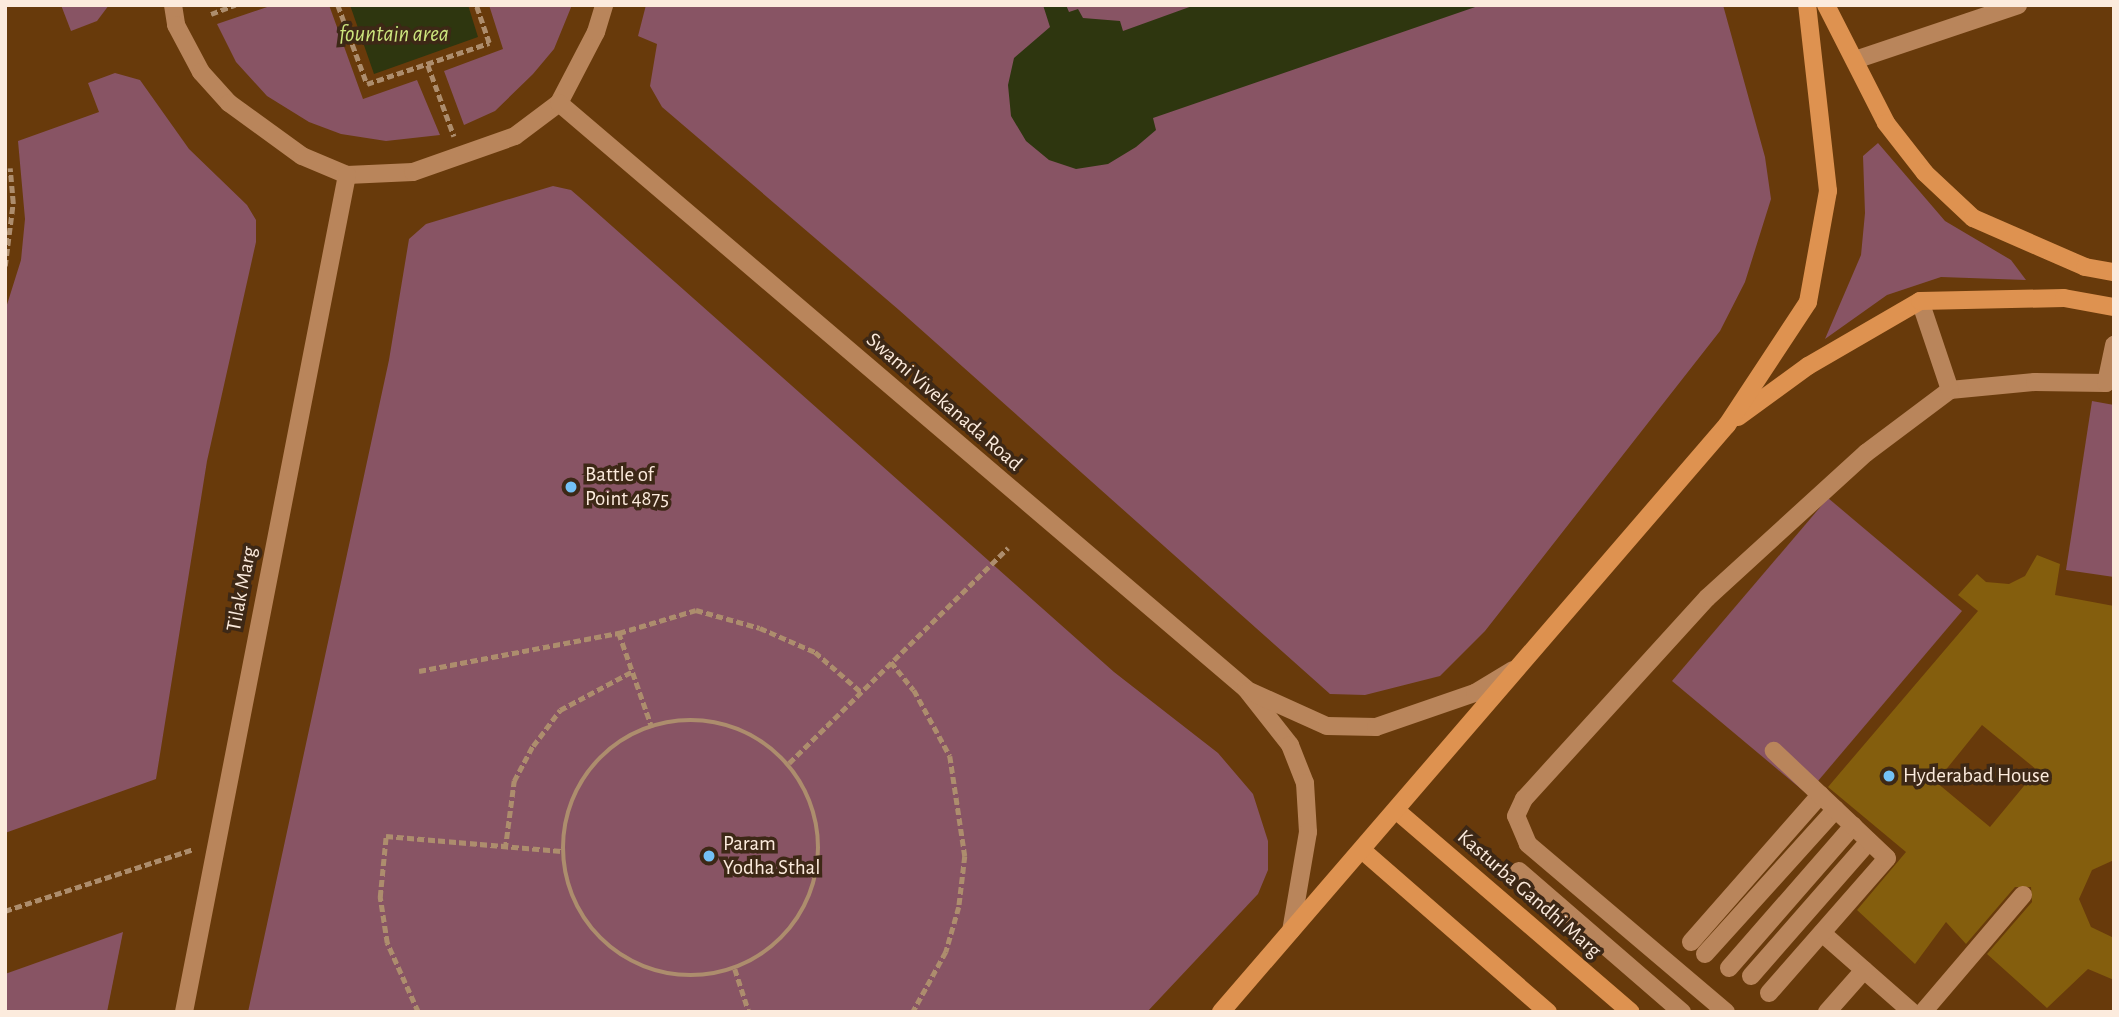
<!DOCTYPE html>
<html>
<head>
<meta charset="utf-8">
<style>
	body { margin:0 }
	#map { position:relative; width:2119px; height:1017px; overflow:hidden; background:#683a0b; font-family:"Alegreya Sans",sans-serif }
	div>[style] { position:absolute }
	.green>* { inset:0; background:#885464 }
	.water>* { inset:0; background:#2e360f }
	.building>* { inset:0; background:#845e0d }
	.path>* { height:4.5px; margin-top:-2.25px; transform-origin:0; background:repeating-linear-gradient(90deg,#ad8d6d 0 7px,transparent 0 10.5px) }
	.path>.ring { margin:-2.25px; padding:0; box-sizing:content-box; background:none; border:4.5px solid #ad8d6d; border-radius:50% }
	.minor>* { height:18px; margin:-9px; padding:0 9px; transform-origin:9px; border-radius:9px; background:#b9855b }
	.major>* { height:18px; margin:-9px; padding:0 9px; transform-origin:9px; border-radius:9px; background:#de9250 }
	.dots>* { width:19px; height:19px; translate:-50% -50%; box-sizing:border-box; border:4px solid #3d2816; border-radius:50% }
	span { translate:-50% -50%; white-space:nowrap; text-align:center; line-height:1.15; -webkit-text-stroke:7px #3d2816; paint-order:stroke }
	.street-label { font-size:21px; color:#fcebdd }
	.poi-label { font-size:21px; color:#fcebdd }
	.left { translate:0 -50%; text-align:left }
	.water-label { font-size:23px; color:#cce47d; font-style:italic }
	.frame { position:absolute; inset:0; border:7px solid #fcebdd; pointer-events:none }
</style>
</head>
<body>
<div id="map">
	<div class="green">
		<i style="clip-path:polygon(61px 5px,109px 5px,97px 21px,71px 31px)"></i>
		<i style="clip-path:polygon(273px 5px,329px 5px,363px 99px,417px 80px,440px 135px,386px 141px,341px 134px,309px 122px,267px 96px,236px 62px,217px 24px)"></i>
		<i style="clip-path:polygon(489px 5px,572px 5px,554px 49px,533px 74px,495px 111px,464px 125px,444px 71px,503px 49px)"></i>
		<i style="clip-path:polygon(646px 5px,1723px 5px,1765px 157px,1771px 199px,1745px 282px,1720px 331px,1485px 631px,1440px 676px,1365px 695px,1330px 694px,899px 310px,662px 107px,650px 86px,657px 44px,638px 36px)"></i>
		<i style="clip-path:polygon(115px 73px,140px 80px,189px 149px,247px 205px,256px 220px,256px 242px,207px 461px,156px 779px,5px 833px,5px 311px,21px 260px,25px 219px,18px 141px,99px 112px,88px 83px)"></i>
		<i style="clip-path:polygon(1878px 143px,1945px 221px,2011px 260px,2026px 280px,1941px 277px,1887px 295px,1825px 339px,1861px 255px,1865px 213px,1863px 156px)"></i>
		<i style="clip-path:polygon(553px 186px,571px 190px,586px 203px,1114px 672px,1218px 753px,1253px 794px,1268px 841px,1268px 870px,1258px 894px,1147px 1012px,248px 1012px,389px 360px,409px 239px,426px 224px)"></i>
		<i style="clip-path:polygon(2092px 401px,2114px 405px,2114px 577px,2066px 570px)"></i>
		<i style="clip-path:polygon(1828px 498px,1962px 611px,1807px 794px,1672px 681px)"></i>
		<i style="clip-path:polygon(123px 932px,107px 1012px,5px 1012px,5px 974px)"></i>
	</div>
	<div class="water">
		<i style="clip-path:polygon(350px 5px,468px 5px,478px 37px,374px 74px)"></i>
		<i style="clip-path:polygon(1043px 5px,1066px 5px,1069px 12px,1078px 9px,1083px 18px,1120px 21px,1123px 31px,1195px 5px,1481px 5px,1153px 118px,1156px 130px,1136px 147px,1108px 164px,1076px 169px,1049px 160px,1026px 141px,1011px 116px,1008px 85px,1014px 58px,1050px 27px)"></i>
	</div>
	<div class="building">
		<i style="clip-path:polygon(evenodd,2037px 555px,2060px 564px,2055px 595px,2114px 606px,2114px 860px,2092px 870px,2079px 899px,2091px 927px,2114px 938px,2114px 980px,2088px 969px,2047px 1008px,1987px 954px,2032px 902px,2031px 887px,2015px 887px,1966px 944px,1946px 922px,1915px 964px,1857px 910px,1906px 852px,1828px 787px,1978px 611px,1958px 595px,1977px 574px,1986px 582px,2009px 584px,2025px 576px,2037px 555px,1982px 725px,2037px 770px,1990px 827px,1936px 782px,1982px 725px)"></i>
	</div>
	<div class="path">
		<i style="left:338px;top:5px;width:84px;rotate:69.8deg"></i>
		<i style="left:367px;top:84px;width:129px;rotate:-18.6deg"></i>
		<i style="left:489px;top:43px;width:40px;rotate:-108.9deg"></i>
		<i style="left:211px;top:14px;width:26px;rotate:-21deg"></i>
		<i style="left:428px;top:65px;width:76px;rotate:69.9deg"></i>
		<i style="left:5px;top:266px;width:64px;rotate:-82.8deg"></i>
		<i style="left:13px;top:203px;width:35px;rotate:-95deg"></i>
		<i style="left:619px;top:633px;width:80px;rotate:-16.6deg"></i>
		<i style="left:696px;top:610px;width:66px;rotate:15.7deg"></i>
		<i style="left:760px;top:628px;width:60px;rotate:23.6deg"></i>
		<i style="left:815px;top:652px;width:61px;rotate:41deg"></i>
		<i style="left:891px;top:662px;width:36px;rotate:51deg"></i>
		<i style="left:914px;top:690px;width:75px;rotate:61.4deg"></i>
		<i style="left:950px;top:756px;width:101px;rotate:81.5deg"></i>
		<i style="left:965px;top:856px;width:51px;rotate:96.7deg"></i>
		<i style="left:959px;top:907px;width:47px;rotate:106.1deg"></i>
		<i style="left:946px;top:952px;width:68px;rotate:118.8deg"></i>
		<i style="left:419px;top:671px;width:204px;rotate:-10.8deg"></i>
		<i style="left:619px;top:633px;width:100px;rotate:70.7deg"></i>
		<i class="ring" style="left:563px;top:720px;width:251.5px;height:251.5px"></i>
		<i style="left:789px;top:763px;width:307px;rotate:-44.5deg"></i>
		<i style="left:505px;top:849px;width:69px;rotate:-82.5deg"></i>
		<i style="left:514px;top:781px;width:40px;rotate:-62deg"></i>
		<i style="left:533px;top:746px;width:45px;rotate:-53.1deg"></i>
		<i style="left:560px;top:710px;width:83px;rotate:-28.1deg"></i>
		<i style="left:5px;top:911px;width:199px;rotate:-18.2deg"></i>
		<i style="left:735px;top:969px;width:45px;rotate:72deg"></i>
		<i style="left:418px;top:1012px;width:76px;rotate:-114.2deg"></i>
		<i style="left:387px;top:943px;width:47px;rotate:-98.7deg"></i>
		<i style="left:380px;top:897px;width:61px;rotate:-84.4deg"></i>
		<i style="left:386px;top:836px;width:176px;rotate:4.9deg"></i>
	</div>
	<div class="minor">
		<i style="left:173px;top:5px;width:20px;rotate:81deg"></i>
		<i style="left:176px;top:25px;width:53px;rotate:62deg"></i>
		<i style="left:201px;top:72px;width:42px;rotate:47.9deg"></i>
		<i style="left:229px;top:103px;width:90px;rotate:36deg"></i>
		<i style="left:302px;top:156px;width:49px;rotate:22.9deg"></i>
		<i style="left:347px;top:175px;width:66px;rotate:-2.6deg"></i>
		<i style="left:413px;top:172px;width:108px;rotate:-19.4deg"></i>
		<i style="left:515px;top:136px;width:55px;rotate:-36.9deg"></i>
		<i style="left:559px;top:103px;width:80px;rotate:-62.5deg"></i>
		<i style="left:596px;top:32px;width:28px;rotate:-73deg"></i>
		<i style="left:1855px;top:60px;width:172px;rotate:-18.6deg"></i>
		<i style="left:559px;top:103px;width:903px;rotate:40.46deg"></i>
		<i style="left:1246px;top:689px;width:71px;rotate:51.8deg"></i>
		<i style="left:1290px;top:745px;width:41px;rotate:68.5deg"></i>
		<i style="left:1305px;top:783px;width:49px;rotate:86.5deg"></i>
		<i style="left:1308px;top:832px;width:100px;rotate:99.7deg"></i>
		<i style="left:1950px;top:390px;width:85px;rotate:-5.4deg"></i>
		<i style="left:2035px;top:382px;width:71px;rotate:0.8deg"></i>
		<i style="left:2106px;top:383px;width:39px;rotate:-78deg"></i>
		<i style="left:1249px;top:691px;width:85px;rotate:24.2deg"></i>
		<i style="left:1327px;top:726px;width:49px;rotate:1.2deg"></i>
		<i style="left:1376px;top:727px;width:105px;rotate:-19deg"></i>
		<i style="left:1475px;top:693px;width:44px;rotate:-31.2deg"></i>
		<i style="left:1519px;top:871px;width:216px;rotate:40.9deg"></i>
		<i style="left:1822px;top:933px;width:120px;rotate:41.3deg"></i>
		<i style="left:1691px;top:942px;width:196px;rotate:-48.7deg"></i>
		<i style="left:1705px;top:954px;width:195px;rotate:-47.9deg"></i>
		<i style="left:1729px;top:968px;width:189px;rotate:-48.9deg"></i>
		<i style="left:1751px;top:976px;width:179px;rotate:-48.8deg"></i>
		<i style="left:1769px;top:993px;width:179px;rotate:-48.8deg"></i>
		<i style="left:1887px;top:858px;width:156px;rotate:-136.6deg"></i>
		<i style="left:184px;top:1012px;width:853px;rotate:-78.98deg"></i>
		<i style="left:1726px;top:1012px;width:260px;rotate:-139.7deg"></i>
		<i style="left:1528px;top:844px;width:30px;rotate:-113deg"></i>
		<i style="left:1516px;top:816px;width:19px;rotate:-65deg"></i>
		<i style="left:1524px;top:799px;width:272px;rotate:-47.7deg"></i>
		<i style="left:1707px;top:598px;width:215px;rotate:-42.4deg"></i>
		<i style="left:1866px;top:453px;width:105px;rotate:-36.9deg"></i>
		<i style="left:1950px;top:390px;width:94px;rotate:-108.6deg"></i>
		<i style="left:1827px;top:1012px;width:56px;rotate:-48.6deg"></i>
		<i style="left:1923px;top:1012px;width:154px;rotate:-49.5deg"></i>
	</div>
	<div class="major">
		<i style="left:1826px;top:5px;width:132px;rotate:63deg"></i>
		<i style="left:1886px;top:123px;width:63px;rotate:52deg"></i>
		<i style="left:1925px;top:173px;width:66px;rotate:43.2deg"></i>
		<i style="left:1973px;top:218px;width:122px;rotate:23.6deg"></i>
		<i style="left:2085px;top:267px;width:29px;rotate:10deg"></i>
		<i style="left:1738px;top:417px;width:87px;rotate:-36.1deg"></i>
		<i style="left:1808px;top:366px;width:129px;rotate:-30.1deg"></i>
		<i style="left:1920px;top:301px;width:144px;rotate:-1.2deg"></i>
		<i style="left:2064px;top:298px;width:51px;rotate:10.2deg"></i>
		<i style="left:1397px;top:811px;width:308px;rotate:40.7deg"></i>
		<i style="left:1362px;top:850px;width:247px;rotate:41.1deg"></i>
		<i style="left:1221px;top:1012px;width:775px;rotate:-49.24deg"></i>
		<i style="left:1727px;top:425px;width:147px;rotate:-56.6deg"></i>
		<i style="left:1808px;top:302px;width:113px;rotate:-79.8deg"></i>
		<i style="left:1828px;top:191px;width:187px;rotate:-96.4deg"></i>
	</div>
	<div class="dots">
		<i style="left:571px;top:487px;background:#73c1f6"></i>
		<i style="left:1889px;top:776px;background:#73c1f6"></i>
		<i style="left:709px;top:856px;background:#73c1f6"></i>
	</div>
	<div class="street-label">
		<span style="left:944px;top:402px;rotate:41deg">Swami Vivekanada Road</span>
		<span style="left:242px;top:589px;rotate:-79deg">Tilak Marg</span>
		<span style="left:1529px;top:894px;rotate:41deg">Kasturba Gandhi Marg</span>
	</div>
	<div class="poi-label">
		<span class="left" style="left:585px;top:487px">Battle of<br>Point 4875</span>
		<span class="left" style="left:1903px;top:776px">Hyderabad House</span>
		<span class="left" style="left:723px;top:856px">Param<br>Yodha Sthal</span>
	</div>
	<div class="water-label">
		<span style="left:394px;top:35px">fountain area</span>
	</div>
	<div class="frame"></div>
</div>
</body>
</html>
